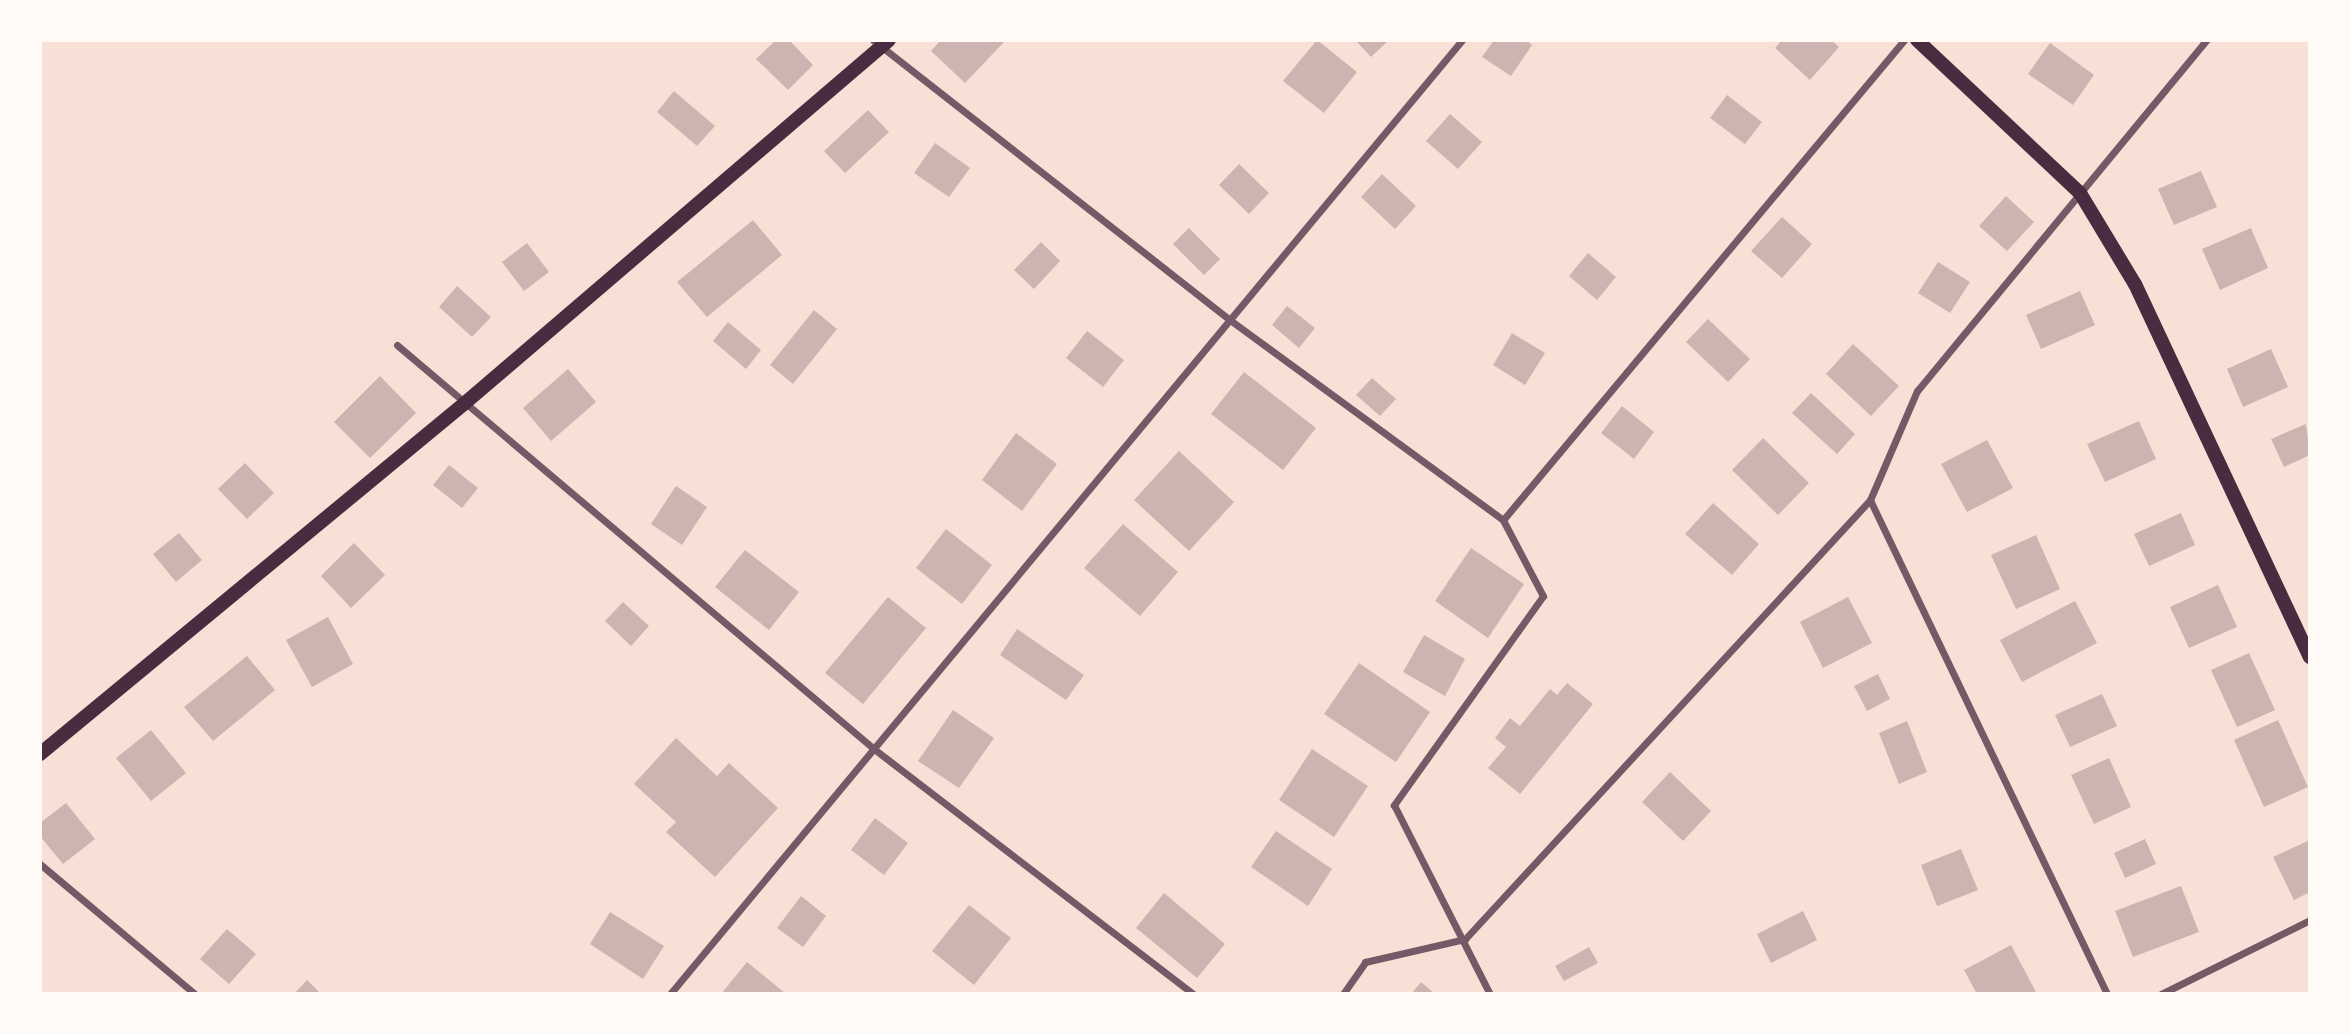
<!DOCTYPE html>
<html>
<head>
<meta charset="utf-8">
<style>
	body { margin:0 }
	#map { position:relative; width:2350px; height:1034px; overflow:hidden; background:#f7e1d7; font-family:"IBM Plex Sans",sans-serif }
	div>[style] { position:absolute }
	.building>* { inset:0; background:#ccb4b1 }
	.minor>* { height:7px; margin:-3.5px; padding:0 3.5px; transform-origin:3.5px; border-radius:3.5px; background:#755966 }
	.secondary>* { height:14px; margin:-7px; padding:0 7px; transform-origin:7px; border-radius:7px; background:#4a2c40 }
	span { translate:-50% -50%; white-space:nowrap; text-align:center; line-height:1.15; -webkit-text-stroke:5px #fffaf5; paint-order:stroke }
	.frame { position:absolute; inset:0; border:42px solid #fffaf5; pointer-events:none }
</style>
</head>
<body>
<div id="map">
	<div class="building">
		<i style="clip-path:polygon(776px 40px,789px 40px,813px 65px,788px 90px,756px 59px)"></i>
		<i style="clip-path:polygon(941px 40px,1002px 40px,1004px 42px,965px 83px,931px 51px)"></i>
		<i style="clip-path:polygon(1317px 40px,1357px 72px,1324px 113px,1283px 81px)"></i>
		<i style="clip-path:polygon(1355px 40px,1389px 40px,1371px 57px)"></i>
		<i style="clip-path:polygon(1494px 40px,1526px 40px,1532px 45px,1511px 76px,1482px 57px)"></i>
		<i style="clip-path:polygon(1782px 40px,1831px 40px,1839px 47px,1810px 80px,1775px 48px)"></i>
		<i style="clip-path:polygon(2050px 43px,2094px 75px,2073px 105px,2028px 74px)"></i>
		<i style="clip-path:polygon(674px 91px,715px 126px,697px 146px,657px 112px)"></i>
		<i style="clip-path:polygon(1727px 95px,1762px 122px,1745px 144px,1710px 118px)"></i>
		<i style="clip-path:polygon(868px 110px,889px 132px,845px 173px,824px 151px)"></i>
		<i style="clip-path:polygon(1450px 114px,1482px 142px,1458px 169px,1426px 141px)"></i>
		<i style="clip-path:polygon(935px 143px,970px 168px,949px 197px,914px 173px)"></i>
		<i style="clip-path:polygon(1239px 164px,1269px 193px,1249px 214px,1219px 185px)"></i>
		<i style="clip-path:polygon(2201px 171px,2217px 207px,2174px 225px,2158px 189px)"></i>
		<i style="clip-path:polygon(1382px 174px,1416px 206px,1395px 229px,1361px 197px)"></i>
		<i style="clip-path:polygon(2006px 196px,2034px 222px,2007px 251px,1979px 226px)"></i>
		<i style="clip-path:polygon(1782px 217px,1812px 244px,1782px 278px,1751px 251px)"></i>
		<i style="clip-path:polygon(753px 220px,782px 255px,707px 317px,677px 282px)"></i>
		<i style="clip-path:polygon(1189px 228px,1220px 259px,1204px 275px,1173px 244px)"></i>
		<i style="clip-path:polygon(2251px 228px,2268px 268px,2220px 290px,2202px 249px)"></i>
		<i style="clip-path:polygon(1041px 242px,1060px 261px,1034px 289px,1014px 270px)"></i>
		<i style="clip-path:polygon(527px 243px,549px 272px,524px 291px,502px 262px)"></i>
		<i style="clip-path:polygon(1588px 253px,1616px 277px,1597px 300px,1569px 276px)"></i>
		<i style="clip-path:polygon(1938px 262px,1970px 282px,1950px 313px,1918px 293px)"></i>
		<i style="clip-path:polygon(457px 286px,491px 317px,472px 337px,439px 307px)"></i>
		<i style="clip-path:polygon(2080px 291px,2095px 325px,2041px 349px,2026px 315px)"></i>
		<i style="clip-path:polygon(1287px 306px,1315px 328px,1299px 348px,1272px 325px)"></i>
		<i style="clip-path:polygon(814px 310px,837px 329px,793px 384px,770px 365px)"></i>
		<i style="clip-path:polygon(1708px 319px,1750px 359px,1728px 382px,1686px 342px)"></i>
		<i style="clip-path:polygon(728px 322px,761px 350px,746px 369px,713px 341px)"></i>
		<i style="clip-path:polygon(1087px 331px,1124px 360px,1103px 387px,1066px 358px)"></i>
		<i style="clip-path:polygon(1512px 333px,1545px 353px,1525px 385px,1493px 365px)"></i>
		<i style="clip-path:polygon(1853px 344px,1899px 386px,1871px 416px,1826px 374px)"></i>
		<i style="clip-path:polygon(2271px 349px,2288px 387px,2243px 407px,2227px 369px)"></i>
		<i style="clip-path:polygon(568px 369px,596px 402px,551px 441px,523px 408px)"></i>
		<i style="clip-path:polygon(1244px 372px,1316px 428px,1283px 470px,1211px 414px)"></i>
		<i style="clip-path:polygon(380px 376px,416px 413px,370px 458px,334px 422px)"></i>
		<i style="clip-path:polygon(1372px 378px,1396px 399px,1380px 416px,1356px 395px)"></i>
		<i style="clip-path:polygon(1811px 393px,1855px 434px,1837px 454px,1792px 413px)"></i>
		<i style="clip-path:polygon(1622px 406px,1654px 432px,1634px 459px,1601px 433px)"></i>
		<i style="clip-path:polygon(2139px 421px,2156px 459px,2105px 482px,2087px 444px)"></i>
		<i style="clip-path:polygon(2306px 424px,2310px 455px,2284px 467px,2271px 439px)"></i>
		<i style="clip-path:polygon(1016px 433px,1057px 464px,1022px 511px,982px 480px)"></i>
		<i style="clip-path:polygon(1763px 438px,1809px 483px,1778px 515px,1732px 470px)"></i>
		<i style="clip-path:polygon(1987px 440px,2013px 488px,1967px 512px,1941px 464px)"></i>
		<i style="clip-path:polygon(1179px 451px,1234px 502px,1189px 551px,1134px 500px)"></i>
		<i style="clip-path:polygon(245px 463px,274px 493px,247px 519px,218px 489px)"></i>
		<i style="clip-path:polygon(449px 465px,478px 488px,462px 508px,433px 485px)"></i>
		<i style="clip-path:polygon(676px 486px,707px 507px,682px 545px,651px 524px)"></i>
		<i style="clip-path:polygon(1713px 503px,1759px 544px,1732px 575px,1685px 534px)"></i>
		<i style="clip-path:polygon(2181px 513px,2195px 545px,2149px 566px,2134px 534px)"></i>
		<i style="clip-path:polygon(1123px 524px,1178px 572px,1140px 616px,1084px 568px)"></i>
		<i style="clip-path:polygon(946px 529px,992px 565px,962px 604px,916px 568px)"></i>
		<i style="clip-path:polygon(179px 533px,202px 560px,176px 582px,153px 554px)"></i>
		<i style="clip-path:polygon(2036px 535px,2060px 589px,2016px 609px,1991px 555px)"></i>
		<i style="clip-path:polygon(354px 543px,385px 575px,351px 608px,321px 576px)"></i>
		<i style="clip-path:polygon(1471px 548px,1524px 584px,1488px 638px,1435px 601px)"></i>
		<i style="clip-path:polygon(745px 550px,799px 592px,769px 630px,715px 587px)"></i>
		<i style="clip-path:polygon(2218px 585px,2237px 627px,2189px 648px,2170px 607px)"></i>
		<i style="clip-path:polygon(888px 597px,926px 628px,863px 704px,825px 673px)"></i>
		<i style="clip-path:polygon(1848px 597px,1872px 643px,1823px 668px,1800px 622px)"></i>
		<i style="clip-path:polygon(2075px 601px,2097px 643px,2022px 682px,2000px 640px)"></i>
		<i style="clip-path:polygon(623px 602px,649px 626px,631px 646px,605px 621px)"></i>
		<i style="clip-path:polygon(328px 617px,353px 664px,312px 687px,286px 640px)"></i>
		<i style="clip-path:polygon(1017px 629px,1084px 675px,1066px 700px,1000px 655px)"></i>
		<i style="clip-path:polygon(1424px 635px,1465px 659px,1445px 696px,1403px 672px)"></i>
		<i style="clip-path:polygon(2249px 653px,2275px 710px,2237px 727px,2211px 670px)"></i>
		<i style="clip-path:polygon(247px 656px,275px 690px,213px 741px,184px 707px)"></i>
		<i style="clip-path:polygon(1359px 663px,1430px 712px,1396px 762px,1324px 714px)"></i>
		<i style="clip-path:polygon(1878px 674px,1890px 699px,1867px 711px,1854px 686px)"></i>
		<i style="clip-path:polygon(1567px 683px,1593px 704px,1520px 794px,1488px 768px,1506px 747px,1495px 738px,1510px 718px,1520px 726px,1550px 689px,1557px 695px)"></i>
		<i style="clip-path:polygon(2102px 694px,2117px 726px,2070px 747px,2055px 715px)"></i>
		<i style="clip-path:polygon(953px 710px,994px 738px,959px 788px,918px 761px)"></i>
		<i style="clip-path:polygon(2278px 720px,2308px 787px,2264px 807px,2234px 740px)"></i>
		<i style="clip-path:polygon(1907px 721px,1927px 772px,1899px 784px,1879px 733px)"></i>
		<i style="clip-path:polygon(151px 730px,186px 773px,151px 801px,116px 758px)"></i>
		<i style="clip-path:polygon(676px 738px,717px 776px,729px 763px,778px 808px,715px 877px,666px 832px,676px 822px,634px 784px)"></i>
		<i style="clip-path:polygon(1312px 749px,1368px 786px,1334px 837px,1279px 800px)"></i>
		<i style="clip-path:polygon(2109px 758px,2131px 807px,2094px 824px,2071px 775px)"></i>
		<i style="clip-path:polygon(1670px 772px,1711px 811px,1683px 841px,1642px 802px)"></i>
		<i style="clip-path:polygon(66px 803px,95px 839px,63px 864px,40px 836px,40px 823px)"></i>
		<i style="clip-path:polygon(875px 818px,908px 843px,884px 875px,851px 850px)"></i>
		<i style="clip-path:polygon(1276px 831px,1332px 869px,1308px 906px,1251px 867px)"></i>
		<i style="clip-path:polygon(2145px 839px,2156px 864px,2125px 878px,2114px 853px)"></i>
		<i style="clip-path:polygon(2310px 840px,2310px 892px,2294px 900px,2273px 857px)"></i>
		<i style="clip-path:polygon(1961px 849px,1978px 890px,1937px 906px,1921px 865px)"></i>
		<i style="clip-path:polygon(2181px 886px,2199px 932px,2133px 957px,2115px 911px)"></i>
		<i style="clip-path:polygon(1164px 893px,1225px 944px,1197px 978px,1136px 928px)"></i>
		<i style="clip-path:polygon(801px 896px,826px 916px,803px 947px,777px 928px)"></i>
		<i style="clip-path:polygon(969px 905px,1011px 938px,974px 985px,932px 951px)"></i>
		<i style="clip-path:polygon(1803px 911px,1817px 940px,1771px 963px,1757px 934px)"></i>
		<i style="clip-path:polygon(610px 912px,664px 946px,643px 979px,590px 944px)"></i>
		<i style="clip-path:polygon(227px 929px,256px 954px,229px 984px,200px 959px)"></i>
		<i style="clip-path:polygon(2011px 945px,2037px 994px,1977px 994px,1964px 970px)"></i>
		<i style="clip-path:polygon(1589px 947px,1598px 963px,1564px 981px,1555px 966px)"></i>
		<i style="clip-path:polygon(747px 962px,786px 994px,721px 994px)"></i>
		<i style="clip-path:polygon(307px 980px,321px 994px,294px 994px)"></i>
		<i style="clip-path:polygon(1421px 982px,1435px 994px,1411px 994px)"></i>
	</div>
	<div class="minor">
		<i style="left:873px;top:40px;width:454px;rotate:38.1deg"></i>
		<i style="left:1230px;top:320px;width:338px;rotate:36.2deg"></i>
		<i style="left:1503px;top:520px;width:86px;rotate:62.2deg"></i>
		<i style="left:1543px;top:596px;width:257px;rotate:125.5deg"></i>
		<i style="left:1394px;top:805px;width:212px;rotate:63.1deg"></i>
		<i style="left:397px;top:345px;width:625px;rotate:40.26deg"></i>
		<i style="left:874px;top:749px;width:402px;rotate:37.5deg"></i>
		<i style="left:1870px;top:500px;width:548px;rotate:64.37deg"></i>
		<i style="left:1503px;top:520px;width:625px;rotate:-50.12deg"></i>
		<i style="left:40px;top:864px;width:202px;rotate:40deg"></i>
		<i style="left:670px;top:994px;width:1240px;rotate:-50.3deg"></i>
		<i style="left:1343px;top:994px;width:39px;rotate:-55deg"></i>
		<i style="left:1365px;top:962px;width:103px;rotate:-13deg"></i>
		<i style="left:1465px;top:939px;width:597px;rotate:-47.31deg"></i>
		<i style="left:1870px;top:500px;width:119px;rotate:-66.7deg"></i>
		<i style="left:1917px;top:391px;width:455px;rotate:-50.5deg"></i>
		<i style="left:2161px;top:994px;width:166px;rotate:-26.4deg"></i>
	</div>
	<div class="secondary">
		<i style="left:1917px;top:40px;width:224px;rotate:43.2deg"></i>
		<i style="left:2080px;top:193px;width:106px;rotate:58.9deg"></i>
		<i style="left:2135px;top:284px;width:412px;rotate:64.9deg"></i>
		<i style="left:40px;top:754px;width:551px;rotate:-39.55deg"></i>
		<i style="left:465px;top:403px;width:558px;rotate:-40.57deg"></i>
	</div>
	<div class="frame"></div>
</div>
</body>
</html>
